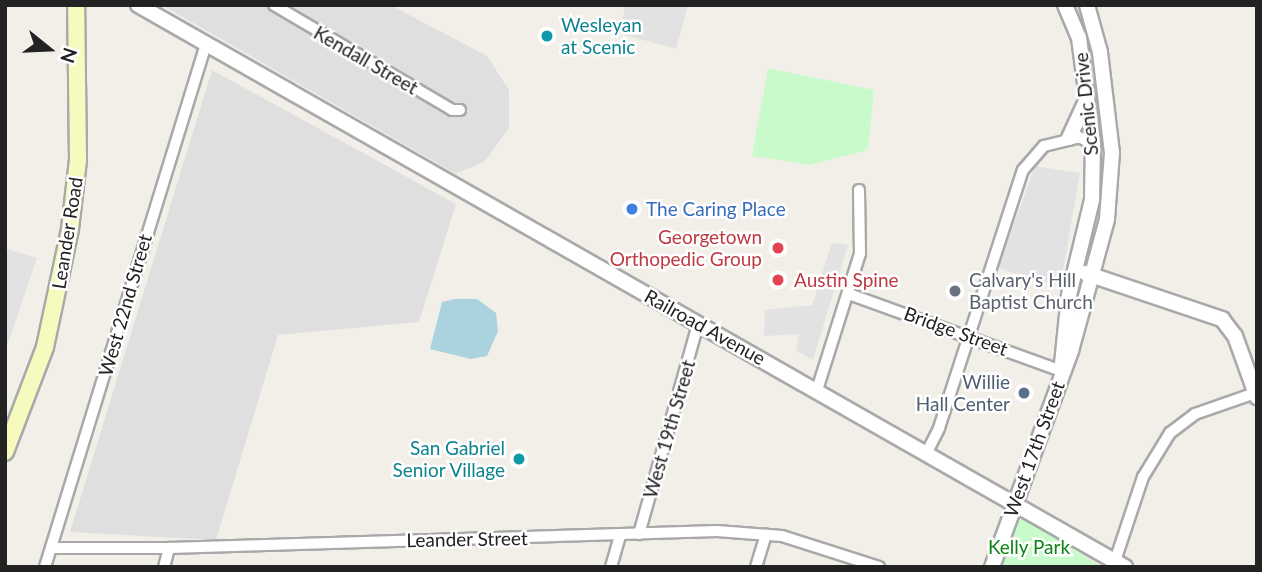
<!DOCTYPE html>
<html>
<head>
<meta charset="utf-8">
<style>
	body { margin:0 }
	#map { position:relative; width:1262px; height:572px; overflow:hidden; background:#f2efe9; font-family:Lato,sans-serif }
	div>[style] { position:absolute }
	.residential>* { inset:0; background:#e0dfdf }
	.park>* { inset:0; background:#c8facc }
	.parking>* { inset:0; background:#e2e2e2 }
	.water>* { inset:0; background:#aad3df }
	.roads { filter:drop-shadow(2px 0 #a9a9a9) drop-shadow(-2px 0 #a9a9a9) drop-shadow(0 2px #a9a9a9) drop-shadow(0 -2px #a9a9a9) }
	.minor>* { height:10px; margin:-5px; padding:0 5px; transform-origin:5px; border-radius:5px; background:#fff }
	.tertiary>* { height:14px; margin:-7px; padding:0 7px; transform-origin:7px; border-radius:7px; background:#fff }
	.secondary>* { height:16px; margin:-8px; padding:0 8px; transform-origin:8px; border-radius:8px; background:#f7fabf }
	.dots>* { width:19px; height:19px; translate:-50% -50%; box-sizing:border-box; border:4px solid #fff; border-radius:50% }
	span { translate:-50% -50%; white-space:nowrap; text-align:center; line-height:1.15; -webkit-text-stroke:5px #fff; paint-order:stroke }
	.culture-label { font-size:19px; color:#0d838f }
	.left { translate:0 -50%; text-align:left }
	.right { translate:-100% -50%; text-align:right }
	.street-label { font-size:19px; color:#222 }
	.shop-label { font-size:19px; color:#366cbe }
	.health-label { font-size:19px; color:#be3a42 }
	.worship-label { font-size:19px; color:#5b616d }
	.service-label { font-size:19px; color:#4e5e75 }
	.park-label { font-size:19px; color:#0c8416 }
	.frame { position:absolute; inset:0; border:7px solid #222; pointer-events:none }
	.north { position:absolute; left:14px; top:14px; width:70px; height:70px; -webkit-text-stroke:5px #fff; paint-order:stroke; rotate:108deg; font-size:19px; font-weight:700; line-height:28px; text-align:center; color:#222 }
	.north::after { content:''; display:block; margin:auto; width:24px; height:32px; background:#222; clip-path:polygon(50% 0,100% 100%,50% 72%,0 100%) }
</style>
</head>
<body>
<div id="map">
	<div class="residential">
		<i style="clip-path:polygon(162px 5px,390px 5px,487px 56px,509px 90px,509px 128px,485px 161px,456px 174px)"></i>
		<i style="clip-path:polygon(212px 70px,456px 204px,419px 322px,278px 335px,216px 540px,70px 532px)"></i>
	</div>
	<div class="park">
		<i style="clip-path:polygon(768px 68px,874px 90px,868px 150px,809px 165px,752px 156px)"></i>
		<i style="clip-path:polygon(1017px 515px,1102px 567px,1000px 567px)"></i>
	</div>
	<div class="parking">
		<i style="clip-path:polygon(626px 5px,688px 5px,676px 49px,618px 33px)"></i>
		<i style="clip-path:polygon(1035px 166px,1080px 173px,1060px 287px,998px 268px)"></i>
		<i style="clip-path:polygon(832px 243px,848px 245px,813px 360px,796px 350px,799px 334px,764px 336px,765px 310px,812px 305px)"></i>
		<i style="clip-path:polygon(8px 249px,37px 258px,5px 352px,5px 258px)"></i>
	</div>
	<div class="water">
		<i style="clip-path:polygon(455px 299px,477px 299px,496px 313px,498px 331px,487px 356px,471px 359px,430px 349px,442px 302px)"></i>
	</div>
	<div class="roads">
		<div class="minor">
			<i style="left:274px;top:5px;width:207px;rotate:30.5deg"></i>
			<i style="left:452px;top:110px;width:8px"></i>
			<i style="left:849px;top:294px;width:226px;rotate:19.9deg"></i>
			<i style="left:817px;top:390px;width:143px;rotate:-72.5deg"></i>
			<i style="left:860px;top:254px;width:64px;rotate:-90.9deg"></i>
			<i style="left:927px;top:452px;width:27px;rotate:-63deg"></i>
			<i style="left:939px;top:428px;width:271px;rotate:-72deg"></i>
			<i style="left:1023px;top:170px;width:32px;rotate:-49deg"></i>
			<i style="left:1044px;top:146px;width:36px;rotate:-14deg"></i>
			<i style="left:1079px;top:137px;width:16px;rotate:27deg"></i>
			<i style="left:639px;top:534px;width:218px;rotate:-74.3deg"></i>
			<i style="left:51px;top:548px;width:118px"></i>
			<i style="left:169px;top:548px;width:548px;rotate:-1.78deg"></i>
			<i style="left:717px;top:531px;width:65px;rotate:4.4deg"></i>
			<i style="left:782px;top:536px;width:102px;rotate:17.7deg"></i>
			<i style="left:1115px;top:561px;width:89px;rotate:-71.6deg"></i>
			<i style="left:1143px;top:477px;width:52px;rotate:-58.5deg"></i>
			<i style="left:1170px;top:433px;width:31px;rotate:-37deg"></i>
			<i style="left:1195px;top:414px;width:64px;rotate:-19.3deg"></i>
			<i style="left:45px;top:567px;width:547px;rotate:-72.89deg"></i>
			<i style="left:164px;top:567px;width:20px;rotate:-75deg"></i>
			<i style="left:611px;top:567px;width:33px;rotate:-74deg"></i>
			<i style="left:756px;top:567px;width:34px;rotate:-73deg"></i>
		</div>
		<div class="tertiary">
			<i style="left:138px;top:5px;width:1136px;rotate:29.66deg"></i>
			<i style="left:1069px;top:138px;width:41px;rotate:-65.3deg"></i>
			<i style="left:1085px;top:273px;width:145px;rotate:18.6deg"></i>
			<i style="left:1222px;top:319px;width:21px;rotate:53deg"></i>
			<i style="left:1235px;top:336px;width:65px;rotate:70.2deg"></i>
			<i style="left:1062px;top:364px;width:69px;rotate:-84.2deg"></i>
			<i style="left:1069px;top:295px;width:98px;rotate:-76.4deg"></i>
			<i style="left:1092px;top:200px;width:56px;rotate:-89deg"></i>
			<i style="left:1093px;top:144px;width:107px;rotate:-97.5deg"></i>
			<i style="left:1079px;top:38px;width:36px;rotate:-113deg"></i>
			<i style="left:992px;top:567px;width:230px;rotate:-69.9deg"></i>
			<i style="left:1071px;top:351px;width:137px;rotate:-74.7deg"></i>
			<i style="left:1107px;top:219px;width:66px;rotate:-85.7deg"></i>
			<i style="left:1112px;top:153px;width:102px;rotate:-96.8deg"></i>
			<i style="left:1100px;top:52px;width:49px;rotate:-105.5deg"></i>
		</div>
		<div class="secondary">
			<i style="left:5px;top:452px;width:112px;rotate:-69.1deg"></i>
			<i style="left:45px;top:347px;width:121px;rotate:-78deg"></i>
			<i style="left:70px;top:229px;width:69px;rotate:-83.4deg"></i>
			<i style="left:78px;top:160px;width:155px;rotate:-90.7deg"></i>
		</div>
	</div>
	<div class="dots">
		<i style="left:547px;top:36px;background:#0f9aa8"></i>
		<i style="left:632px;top:209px;background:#3f7fe0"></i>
		<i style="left:778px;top:248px;background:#e0444e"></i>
		<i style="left:778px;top:280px;background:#e0444e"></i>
		<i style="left:955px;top:291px;background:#6b7280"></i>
		<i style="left:1024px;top:393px;background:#5c6f8a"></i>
		<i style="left:519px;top:459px;background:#0f9aa8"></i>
	</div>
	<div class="culture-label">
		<span class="left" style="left:561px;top:36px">Wesleyan<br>at Scenic</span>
		<span class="right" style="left:505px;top:459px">San Gabriel<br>Senior Village</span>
	</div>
	<div class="street-label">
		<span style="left:366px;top:60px;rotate:30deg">Kendall Street</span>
		<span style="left:1086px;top:104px;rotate:-96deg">Scenic Drive</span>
		<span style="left:67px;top:233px;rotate:-81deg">Leander Road</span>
		<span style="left:125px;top:305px;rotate:-74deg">West 22nd Street</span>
		<span style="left:705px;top:327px;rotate:29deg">Railroad Avenue</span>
		<span style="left:956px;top:331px;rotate:20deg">Bridge Street</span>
		<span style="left:669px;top:429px;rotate:-74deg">West 19th Street</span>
		<span style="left:1034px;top:449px;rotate:-70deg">West 17th Street</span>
		<span style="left:467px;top:539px;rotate:-1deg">Leander Street</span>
	</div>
	<div class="shop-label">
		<span class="left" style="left:646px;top:209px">The Caring Place</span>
	</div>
	<div class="health-label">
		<span class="right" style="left:762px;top:248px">Georgetown<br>Orthopedic Group</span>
		<span class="left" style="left:794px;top:280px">Austin Spine</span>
	</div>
	<div class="worship-label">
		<span class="left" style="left:969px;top:291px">Calvary's Hill<br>Baptist Church</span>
	</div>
	<div class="service-label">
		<span class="right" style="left:1010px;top:393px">Willie<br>Hall Center</span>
	</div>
	<div class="park-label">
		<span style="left:1029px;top:547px">Kelly Park</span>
	</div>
	<div class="frame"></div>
	<div class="north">N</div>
</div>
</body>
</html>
